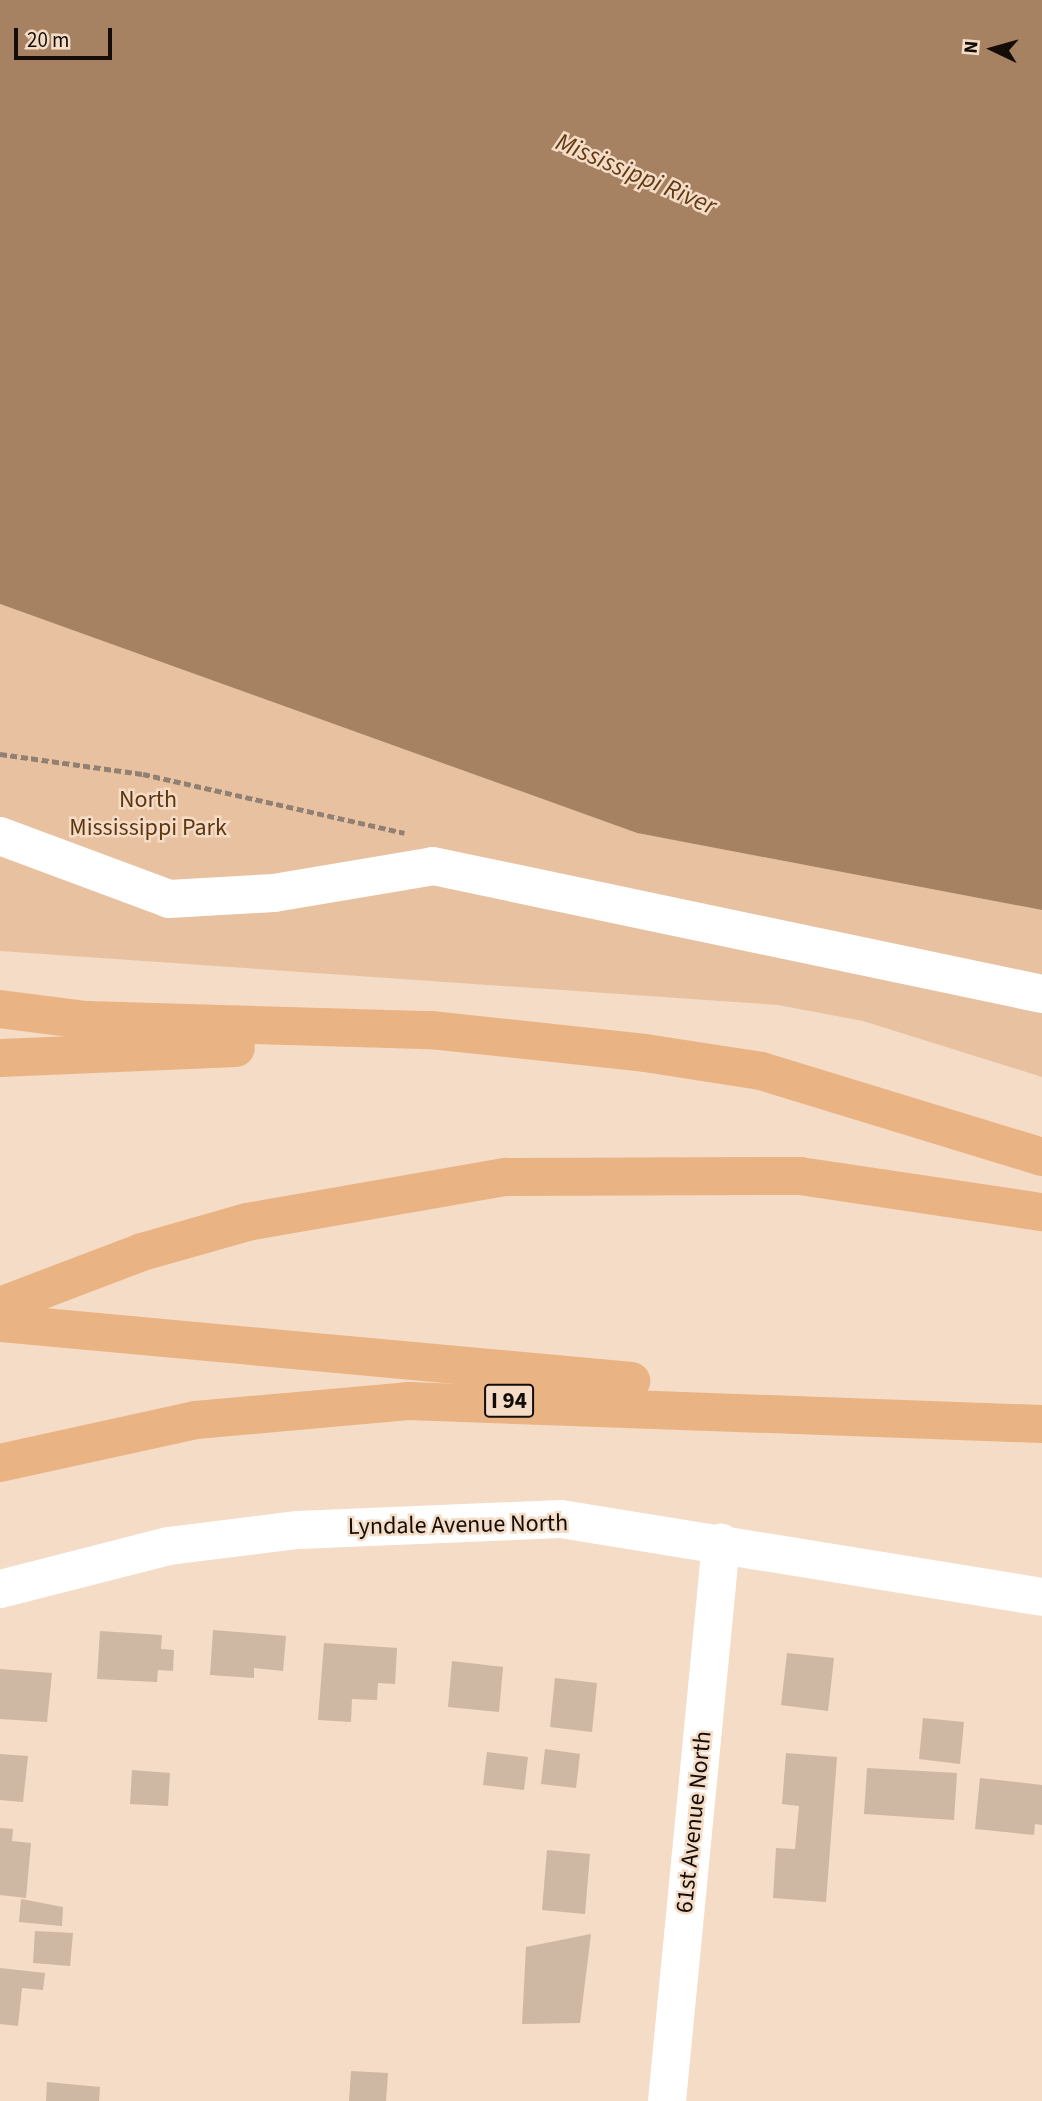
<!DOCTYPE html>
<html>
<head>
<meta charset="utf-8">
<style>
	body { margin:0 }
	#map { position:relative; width:1042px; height:2101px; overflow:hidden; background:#f4dcc7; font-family:"Source Sans 3",sans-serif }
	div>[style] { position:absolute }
	.green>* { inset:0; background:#e8c1a0 }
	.water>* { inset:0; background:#a68262 }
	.building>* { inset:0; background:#ceb7a3 }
	.path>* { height:4.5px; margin-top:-2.25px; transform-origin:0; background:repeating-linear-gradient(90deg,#928173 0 7px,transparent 0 10.5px) }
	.street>* { height:38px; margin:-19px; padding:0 19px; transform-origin:19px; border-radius:19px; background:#fff }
	.highway>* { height:38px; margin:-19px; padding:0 19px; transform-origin:19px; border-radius:19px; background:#eab383 }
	span { translate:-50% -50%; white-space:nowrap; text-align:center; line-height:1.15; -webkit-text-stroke:5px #f4dcc7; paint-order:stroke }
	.shield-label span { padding:2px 5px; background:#f4dcc7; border:2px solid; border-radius:5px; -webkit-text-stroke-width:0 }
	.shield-label { font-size:23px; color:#140c06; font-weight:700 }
	.park-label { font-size:24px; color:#5d370f }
	.street-label { font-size:24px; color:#140c06 }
	.water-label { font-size:26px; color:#613b14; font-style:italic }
	.north { position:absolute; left:958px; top:14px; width:70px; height:70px; -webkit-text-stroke:5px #f4dcc7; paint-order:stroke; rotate:275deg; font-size:19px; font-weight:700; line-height:28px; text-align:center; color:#140c06 }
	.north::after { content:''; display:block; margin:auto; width:24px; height:32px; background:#140c06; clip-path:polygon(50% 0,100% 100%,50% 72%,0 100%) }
	.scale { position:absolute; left:14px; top:28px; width:98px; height:32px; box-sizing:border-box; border:4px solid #140c06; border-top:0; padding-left:9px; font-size:21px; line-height:24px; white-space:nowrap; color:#140c06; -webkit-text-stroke:5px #f4dcc7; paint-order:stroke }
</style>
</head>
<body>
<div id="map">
	<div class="green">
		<i style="clip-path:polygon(0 604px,637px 833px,1042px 910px,1042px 1077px,863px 1021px,778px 1005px,0 951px)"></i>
	</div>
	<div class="water">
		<i style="clip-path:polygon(0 0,1042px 0,1042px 910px,637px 833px,0 604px)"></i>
	</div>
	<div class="building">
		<i style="clip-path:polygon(213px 1630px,286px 1636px,283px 1671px,254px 1668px,254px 1678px,210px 1675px)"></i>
		<i style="clip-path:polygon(100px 1631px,162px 1635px,161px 1649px,174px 1650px,173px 1671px,158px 1670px,157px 1682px,97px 1679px)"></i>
		<i style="clip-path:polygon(324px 1643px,397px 1648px,395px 1684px,378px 1683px,377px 1700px,352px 1699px,351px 1722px,318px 1720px)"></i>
		<i style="clip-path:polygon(787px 1653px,834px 1658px,828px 1711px,781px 1705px)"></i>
		<i style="clip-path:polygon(452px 1661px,503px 1667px,499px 1712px,448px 1707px)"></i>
		<i style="clip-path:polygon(0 1669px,52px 1673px,47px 1722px,0 1719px)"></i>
		<i style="clip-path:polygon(555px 1678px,597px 1683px,592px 1732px,550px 1727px)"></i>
		<i style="clip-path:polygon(923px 1718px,964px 1722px,960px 1764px,919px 1759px)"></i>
		<i style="clip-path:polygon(545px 1749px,580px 1754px,576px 1788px,541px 1784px)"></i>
		<i style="clip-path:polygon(487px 1752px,528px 1757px,524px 1790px,483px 1785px)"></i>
		<i style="clip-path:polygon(786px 1753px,837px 1757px,826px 1902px,773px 1898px,776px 1848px,795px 1849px,799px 1806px,782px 1804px)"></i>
		<i style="clip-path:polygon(0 1754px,28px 1756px,23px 1802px,0 1800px)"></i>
		<i style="clip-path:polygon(867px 1768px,957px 1773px,954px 1820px,864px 1814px)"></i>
		<i style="clip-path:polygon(132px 1770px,170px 1773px,168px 1806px,130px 1804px)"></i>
		<i style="clip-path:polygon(980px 1778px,1042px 1785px,1042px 1825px,1035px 1824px,1034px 1835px,975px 1829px)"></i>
		<i style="clip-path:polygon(0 1828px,13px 1829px,12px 1841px,31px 1843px,26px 1898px,0 1895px)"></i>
		<i style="clip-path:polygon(547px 1850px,590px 1854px,585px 1914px,542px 1910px)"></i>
		<i style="clip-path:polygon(21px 1899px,63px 1907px,62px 1926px,19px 1922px)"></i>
		<i style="clip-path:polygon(35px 1931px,73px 1933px,70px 1966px,33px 1963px)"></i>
		<i style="clip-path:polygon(591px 1934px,580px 2023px,522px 2024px,526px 1947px)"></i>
		<i style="clip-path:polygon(0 1968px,45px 1973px,43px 1990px,22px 1988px,18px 2026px,0 2024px)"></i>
		<i style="clip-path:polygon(351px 2071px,388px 2073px,386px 2101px,349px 2101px)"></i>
		<i style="clip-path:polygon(47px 2082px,100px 2087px,99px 2101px,46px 2101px)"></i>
	</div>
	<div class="path">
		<i style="left:0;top:754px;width:144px;rotate:8deg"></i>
		<i style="left:143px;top:774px;width:268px;rotate:12.7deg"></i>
	</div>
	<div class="street">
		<i style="left:0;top:836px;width:180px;rotate:20.4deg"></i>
		<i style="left:169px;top:899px;width:105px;rotate:-3.3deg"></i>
		<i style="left:274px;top:893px;width:161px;rotate:-9.6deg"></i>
		<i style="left:433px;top:866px;width:622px;rotate:11.87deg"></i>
		<i style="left:0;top:1589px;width:174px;rotate:-14.3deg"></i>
		<i style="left:169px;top:1546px;width:130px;rotate:-7.1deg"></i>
		<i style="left:298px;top:1530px;width:263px;rotate:-2.4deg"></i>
		<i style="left:561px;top:1519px;width:487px;rotate:9.2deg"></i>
		<i style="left:667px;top:2101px;width:561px;rotate:-84.47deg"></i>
	</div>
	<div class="highway">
		<i style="left:0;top:1009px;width:87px;rotate:7.3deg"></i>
		<i style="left:86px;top:1020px;width:345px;rotate:1.7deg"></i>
		<i style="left:431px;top:1030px;width:215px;rotate:6.1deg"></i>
		<i style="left:645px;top:1053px;width:117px;rotate:8.8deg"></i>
		<i style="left:761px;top:1071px;width:294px;rotate:17deg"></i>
		<i style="left:0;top:1058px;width:236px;rotate:-2.4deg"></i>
		<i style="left:0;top:1306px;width:152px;rotate:-20.8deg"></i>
		<i style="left:142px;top:1252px;width:109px;rotate:-15.9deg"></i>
		<i style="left:247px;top:1222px;width:263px;rotate:-9.9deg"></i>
		<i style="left:506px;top:1177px;width:294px;rotate:-0.2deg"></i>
		<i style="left:800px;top:1176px;width:245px;rotate:8.5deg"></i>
		<i style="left:0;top:1323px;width:634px;rotate:5.25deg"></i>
		<i style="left:0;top:1463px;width:201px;rotate:-12.4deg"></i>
		<i style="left:196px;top:1420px;width:213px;rotate:-5.1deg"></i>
		<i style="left:408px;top:1401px;width:634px;rotate:2.08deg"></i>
	</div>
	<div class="shield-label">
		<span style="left:509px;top:1401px">I 94</span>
	</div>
	<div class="park-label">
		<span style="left:148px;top:814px">North<br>Mississippi Park</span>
	</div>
	<div class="street-label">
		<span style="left:458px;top:1525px;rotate:-1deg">Lyndale Avenue North</span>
		<span style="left:694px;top:1822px;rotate:-84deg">61st Avenue North</span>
	</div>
	<div class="water-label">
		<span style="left:636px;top:174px;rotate:23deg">Mississippi River</span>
	</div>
	<div class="north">N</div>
	<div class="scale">20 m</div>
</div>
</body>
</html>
